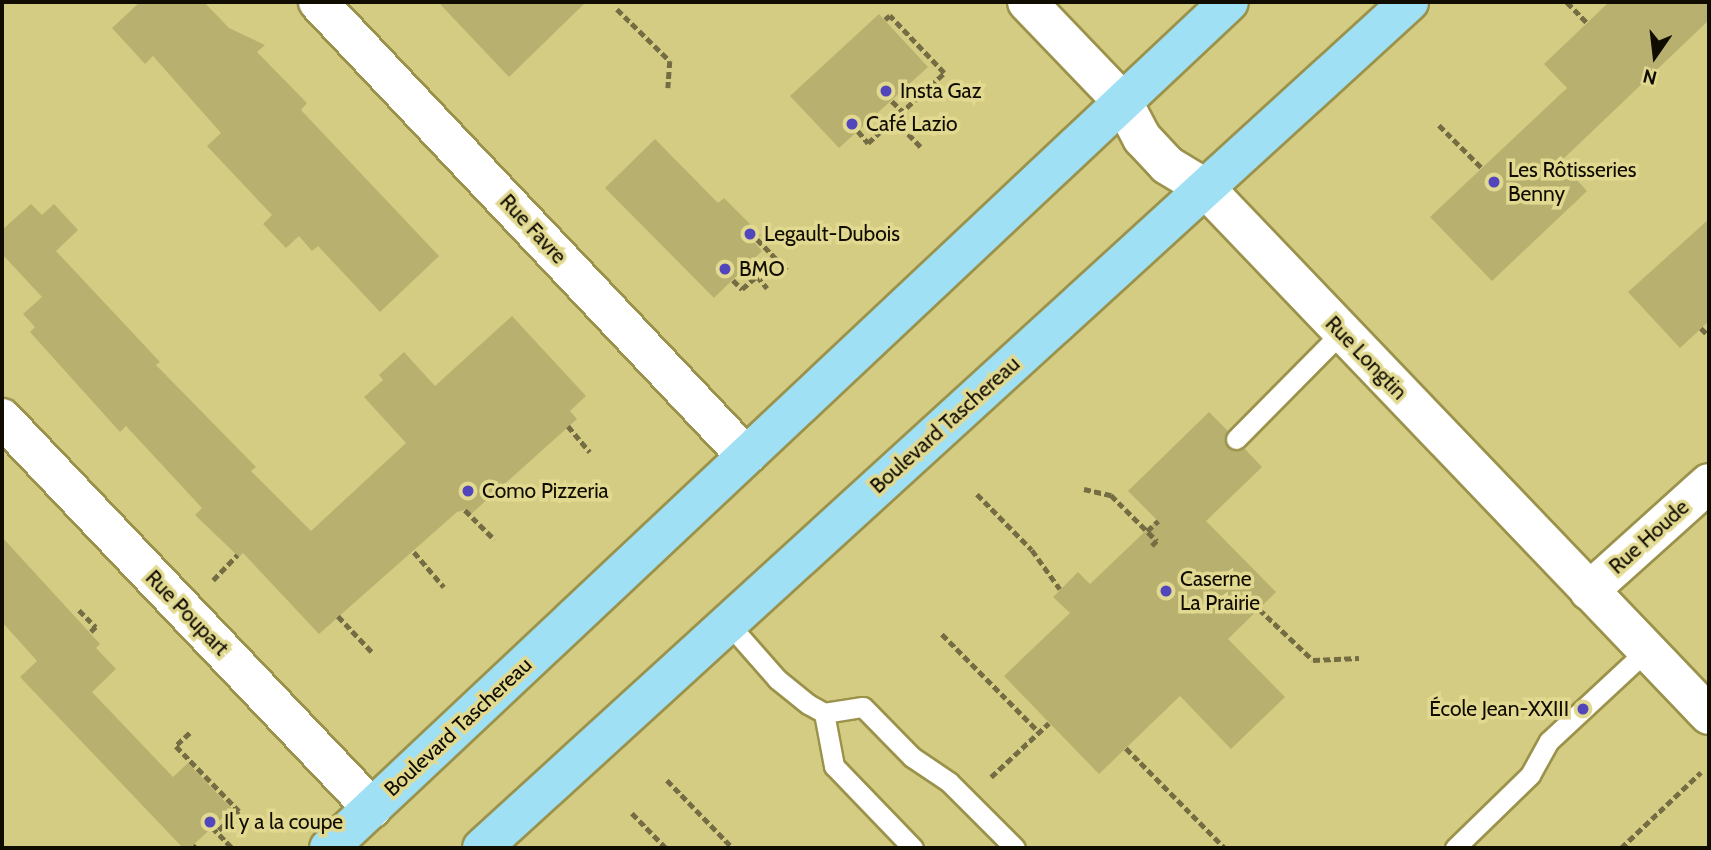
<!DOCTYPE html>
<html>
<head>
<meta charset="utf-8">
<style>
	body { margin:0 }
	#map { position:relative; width:1711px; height:850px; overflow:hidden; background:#d5cc84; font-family:Cabin,sans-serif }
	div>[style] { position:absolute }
	.building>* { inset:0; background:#b8b06f }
	.path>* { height:4.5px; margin-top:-2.25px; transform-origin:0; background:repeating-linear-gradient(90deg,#746d43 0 7px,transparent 0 10.5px) }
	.roads { filter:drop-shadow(2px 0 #9b924b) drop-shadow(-2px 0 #9b924b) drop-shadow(0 2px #9b924b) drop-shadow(0 -2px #9b924b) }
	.service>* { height:19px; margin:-9.5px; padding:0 9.5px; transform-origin:9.5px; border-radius:9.5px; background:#fff }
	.minor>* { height:38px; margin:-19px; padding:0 19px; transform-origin:19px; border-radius:19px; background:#fff }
	.primary>* { height:38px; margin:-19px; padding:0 19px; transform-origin:19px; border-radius:19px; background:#9fe0f5 }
	.dots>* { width:19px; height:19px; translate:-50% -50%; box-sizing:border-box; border:4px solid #e2d991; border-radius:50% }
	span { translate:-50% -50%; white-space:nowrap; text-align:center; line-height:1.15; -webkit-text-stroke:7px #e2d991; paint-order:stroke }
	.poi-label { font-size:21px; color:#100c00 }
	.left { translate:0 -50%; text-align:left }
	.right { translate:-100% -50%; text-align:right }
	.street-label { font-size:21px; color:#100c00 }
	.frame { position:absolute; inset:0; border:4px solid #100c00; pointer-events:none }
	.north { position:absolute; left:1620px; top:21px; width:70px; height:70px; -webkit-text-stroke:5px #e2d991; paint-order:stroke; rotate:194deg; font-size:19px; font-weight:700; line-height:28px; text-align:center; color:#100c00 }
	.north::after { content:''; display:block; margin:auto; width:24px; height:32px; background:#100c00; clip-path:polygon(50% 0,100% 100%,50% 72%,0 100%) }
</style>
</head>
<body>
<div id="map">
	<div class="building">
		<i style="clip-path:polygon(140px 2px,204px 2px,229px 28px,265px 45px,257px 52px,307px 103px,301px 110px,439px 256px,380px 312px,318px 246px,312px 251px,299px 236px,286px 248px,263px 224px,272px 215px,207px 146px,221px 133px,153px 56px,145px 64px,112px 28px)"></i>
		<i style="clip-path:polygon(438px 2px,586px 2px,509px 77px)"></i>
		<i style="clip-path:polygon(1609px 2px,1709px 2px,1709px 20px,1560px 162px,1587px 191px,1492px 281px,1430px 217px,1567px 88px,1544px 64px)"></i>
		<i style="clip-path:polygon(879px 14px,928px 67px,839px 148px,790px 96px)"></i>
		<i style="clip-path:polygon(655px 139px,718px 203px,724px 198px,761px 235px,754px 242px,762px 251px,714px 298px,605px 188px)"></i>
		<i style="clip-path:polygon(31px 204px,42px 215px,54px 204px,78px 230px,56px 251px,160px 362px,156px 365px,256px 467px,251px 471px,311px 531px,406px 443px,364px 397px,383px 380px,379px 375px,404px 352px,435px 386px,512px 316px,586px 396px,570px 411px,577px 419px,470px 515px,465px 510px,457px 512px,319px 634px,243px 553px,239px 557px,195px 515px,202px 508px,126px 426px,120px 432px,30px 332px,35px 327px,23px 314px,42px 297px,2px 254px,2px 230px)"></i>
		<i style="clip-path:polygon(1709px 219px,1709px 321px,1680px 348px,1628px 292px)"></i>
		<i style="clip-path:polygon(1209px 412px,1227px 430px,1227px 447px,1244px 448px,1262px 467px,1206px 521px,1276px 592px,1228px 639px,1285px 697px,1231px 749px,1180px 696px,1099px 774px,1004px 676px,1070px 613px,1053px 597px,1078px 572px,1090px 584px,1157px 520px,1128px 491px)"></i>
		<i style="clip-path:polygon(2px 537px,100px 644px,96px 648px,116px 669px,92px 692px,173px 777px,188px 763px,232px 809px,190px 848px,183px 848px,20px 677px,37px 661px,2px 622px)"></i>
	</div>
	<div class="path">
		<i style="left:1567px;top:2px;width:29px;rotate:46deg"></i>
		<i style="left:617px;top:9px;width:74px;rotate:44.5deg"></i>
		<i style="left:670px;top:61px;width:27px;rotate:94deg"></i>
		<i style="left:892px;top:101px;width:14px;rotate:45deg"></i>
		<i style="left:894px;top:119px;width:40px;rotate:46deg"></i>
		<i style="left:1439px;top:125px;width:61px;rotate:45deg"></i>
		<i style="left:858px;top:131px;width:16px;rotate:50deg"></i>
		<i style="left:868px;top:143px;width:103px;rotate:-42.6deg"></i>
		<i style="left:944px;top:73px;width:79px;rotate:-133.5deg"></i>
		<i style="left:890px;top:16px;width:6px;rotate:141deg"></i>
		<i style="left:757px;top:239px;width:43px;rotate:45.9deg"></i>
		<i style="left:733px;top:280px;width:13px;rotate:45deg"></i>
		<i style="left:742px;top:289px;width:20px;rotate:-41deg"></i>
		<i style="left:757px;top:276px;width:16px;rotate:50deg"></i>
		<i style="left:1701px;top:328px;width:11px;rotate:45deg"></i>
		<i style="left:568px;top:426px;width:34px;rotate:50deg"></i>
		<i style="left:1084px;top:489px;width:28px;rotate:13deg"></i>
		<i style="left:1111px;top:495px;width:65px;rotate:45deg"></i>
		<i style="left:1157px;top:541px;width:7px;rotate:135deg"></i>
		<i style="left:977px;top:494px;width:78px;rotate:45.5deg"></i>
		<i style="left:1032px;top:550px;width:48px;rotate:54.3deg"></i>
		<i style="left:465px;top:510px;width:42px;rotate:45deg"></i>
		<i style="left:1147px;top:531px;width:15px;rotate:-42deg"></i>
		<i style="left:414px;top:552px;width:46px;rotate:49.4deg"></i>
		<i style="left:213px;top:580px;width:35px;rotate:-46deg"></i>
		<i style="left:1259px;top:609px;width:74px;rotate:43.4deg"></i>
		<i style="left:1313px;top:660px;width:46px;rotate:-2.5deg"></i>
		<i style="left:79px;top:610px;width:24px;rotate:45deg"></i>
		<i style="left:96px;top:627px;width:7px;rotate:135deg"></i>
		<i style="left:338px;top:616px;width:51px;rotate:46.6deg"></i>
		<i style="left:942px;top:634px;width:138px;rotate:45.3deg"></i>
		<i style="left:190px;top:733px;width:19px;rotate:137deg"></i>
		<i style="left:176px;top:746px;width:91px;rotate:45.9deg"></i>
		<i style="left:239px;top:811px;width:30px;rotate:136deg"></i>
		<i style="left:1126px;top:748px;width:141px;rotate:45.3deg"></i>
		<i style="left:991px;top:777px;width:79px;rotate:-43deg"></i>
		<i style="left:667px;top:780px;width:95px;rotate:45.9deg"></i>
		<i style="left:632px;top:813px;width:49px;rotate:45.8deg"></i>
		<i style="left:212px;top:827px;width:29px;rotate:46deg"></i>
		<i style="left:193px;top:845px;width:4px;rotate:45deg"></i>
		<i style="left:1621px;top:848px;width:110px;rotate:-43.5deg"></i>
	</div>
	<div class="roads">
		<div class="service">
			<i style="left:1236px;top:439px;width:151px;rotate:-45.3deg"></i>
			<i style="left:727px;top:622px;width:76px;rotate:48.7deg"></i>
			<i style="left:777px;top:679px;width:40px;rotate:39deg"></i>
			<i style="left:808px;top:704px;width:18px;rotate:29deg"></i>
			<i style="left:824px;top:713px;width:39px;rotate:-9deg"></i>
			<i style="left:863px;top:707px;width:70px;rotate:45.6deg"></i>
			<i style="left:912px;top:757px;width:45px;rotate:34deg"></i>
			<i style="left:949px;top:782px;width:93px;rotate:45deg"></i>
			<i style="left:824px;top:713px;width:54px;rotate:79.3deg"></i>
			<i style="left:834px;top:766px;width:114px;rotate:46.1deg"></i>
			<i style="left:1455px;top:848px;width:105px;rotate:-44.2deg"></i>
			<i style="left:1530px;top:775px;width:39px;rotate:-61deg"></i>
			<i style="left:1549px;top:741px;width:134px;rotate:-42.9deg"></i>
		</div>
		<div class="minor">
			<i style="left:318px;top:2px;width:624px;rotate:46.69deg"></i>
			<i style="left:1027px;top:2px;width:139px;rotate:46.2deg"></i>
			<i style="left:1123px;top:102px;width:41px;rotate:62.2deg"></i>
			<i style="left:1142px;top:138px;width:37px;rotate:47deg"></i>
			<i style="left:1167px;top:165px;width:44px;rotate:31.2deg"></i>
			<i style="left:1205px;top:188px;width:729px;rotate:46.28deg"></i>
			<i style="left:2px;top:418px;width:538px;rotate:46.51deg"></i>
			<i style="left:1589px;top:591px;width:161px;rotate:-42deg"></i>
		</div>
		<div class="primary">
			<i style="left:329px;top:848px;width:1235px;rotate:-43.23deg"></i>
			<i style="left:482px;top:848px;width:1255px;rotate:-42.38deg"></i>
		</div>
	</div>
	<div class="dots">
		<i style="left:886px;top:91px;background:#5246bd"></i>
		<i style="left:852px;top:124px;background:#5246bd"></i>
		<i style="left:1494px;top:182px;background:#5246bd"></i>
		<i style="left:750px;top:234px;background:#5246bd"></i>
		<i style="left:725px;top:269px;background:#5246bd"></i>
		<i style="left:468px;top:491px;background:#5246bd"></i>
		<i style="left:1166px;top:591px;background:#5246bd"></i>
		<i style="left:1583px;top:709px;background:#5246bd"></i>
		<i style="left:210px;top:822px;background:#5246bd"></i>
	</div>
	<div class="poi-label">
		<span class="left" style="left:900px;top:91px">Insta Gaz</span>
		<span class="left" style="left:866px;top:124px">Café Lazio</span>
		<span class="left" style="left:1508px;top:182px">Les Rôtisseries<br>Benny</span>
		<span class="left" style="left:764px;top:234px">Legault-Dubois</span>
		<span class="left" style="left:739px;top:269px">BMO</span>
		<span class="left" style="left:482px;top:491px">Como Pizzeria</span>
		<span class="left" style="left:1180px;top:591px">Caserne<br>La Prairie</span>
		<span class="right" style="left:1569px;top:709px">École Jean-XXIII</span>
		<span class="left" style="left:224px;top:822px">Il y a la coupe</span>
	</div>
	<div class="street-label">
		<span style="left:533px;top:229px;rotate:47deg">Rue Favre</span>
		<span style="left:1366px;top:358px;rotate:46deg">Rue Longtin</span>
		<span style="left:945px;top:425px;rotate:-42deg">Boulevard Taschereau</span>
		<span style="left:1649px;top:537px;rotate:-42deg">Rue Houde</span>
		<span style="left:187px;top:613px;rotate:46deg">Rue Poupart</span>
		<span style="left:458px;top:727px;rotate:-43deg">Boulevard Taschereau</span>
	</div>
	<div class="frame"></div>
	<div class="north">N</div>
</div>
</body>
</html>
